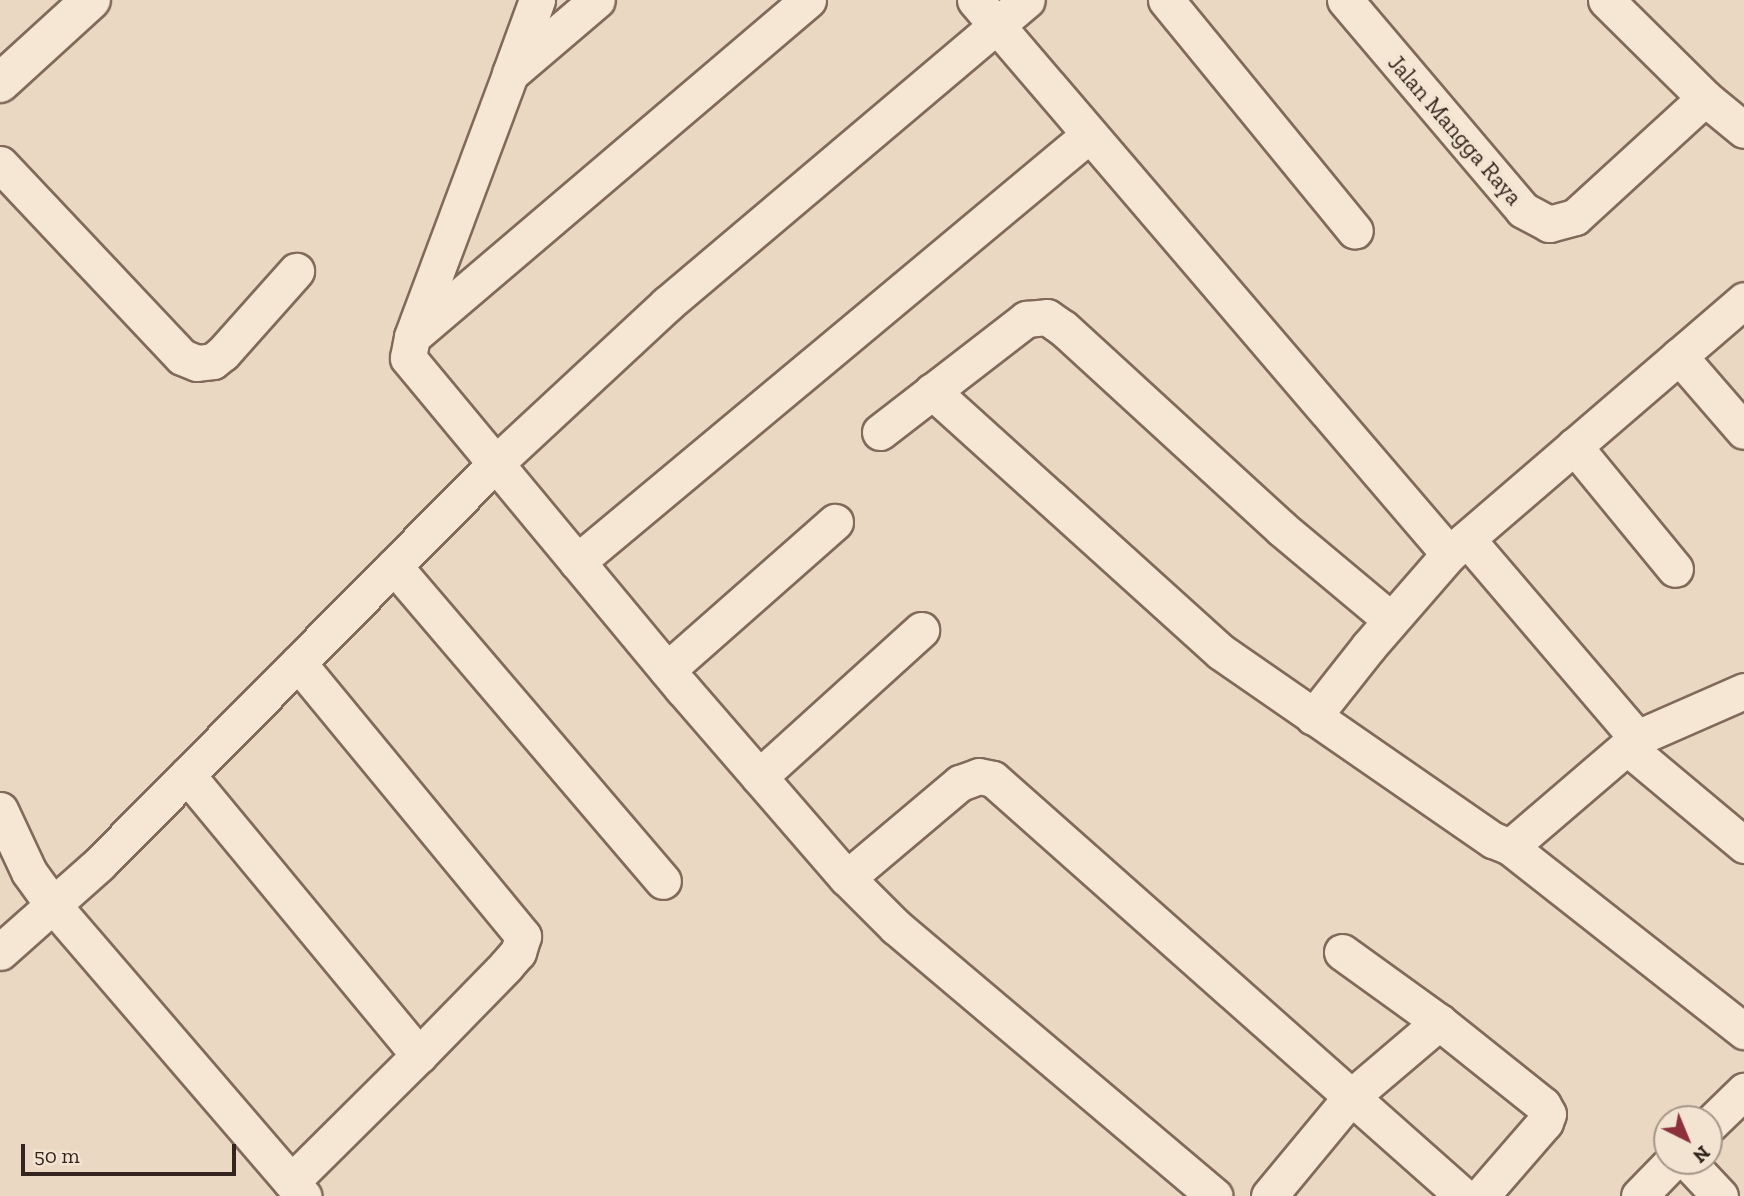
<!DOCTYPE html>
<html>
<head>
<meta charset="utf-8">
<style>
	body { margin:0 }
	#map { position:relative; width:1744px; height:1196px; overflow:hidden; background:#ead8c2; font-family:"Zilla Slab",serif }
	div>[style] { position:absolute }
	.roads { filter:drop-shadow(2px 0 #826a5b) drop-shadow(-2px 0 #826a5b) drop-shadow(0 2px #826a5b) drop-shadow(0 -2px #826a5b) }
	.minor>* { height:35px; margin:-17.5px; padding:0 17.5px; transform-origin:17.5px; border-radius:17.5px; background:#f5e7d4 }
	.secondary>* { height:38px; margin:-19px; padding:0 19px; transform-origin:19px; border-radius:19px; background:#f5e7d4 }
	span { translate:-50% -50%; white-space:nowrap; text-align:center; line-height:1.15; -webkit-text-stroke:7px #f2e4d1; paint-order:stroke }
	.street-label { font-size:23px; color:#33251e }
	.north { position:absolute; left:1653px; top:1105px; width:70px; height:70px; box-sizing:border-box; background:#f2e4d1; border:2px solid #a69889; border-radius:50%; rotate:137deg; font-size:19px; font-weight:700; line-height:28px; text-align:center; color:#33251e }
	.north::after { content:''; display:block; margin:auto; width:24px; height:32px; background:#8c303c; clip-path:polygon(50% 0,100% 100%,50% 72%,0 100%) }
	.scale { position:absolute; left:21px; top:1144px; width:215px; height:32px; box-sizing:border-box; border:4px solid #33251e; border-top:0; padding-left:9px; font-size:21px; line-height:24px; white-space:nowrap; color:#33251e; -webkit-text-stroke:5px #f2e4d1; paint-order:stroke }
</style>
</head>
<body>
<div id="map">
	<div class="roads">
		<div class="minor">
			<i style="left:808px;top:0;width:520px;rotate:139.6deg"></i>
			<i style="left:412px;top:337px;width:21px;rotate:101deg"></i>
			<i style="left:408px;top:358px;width:430px;rotate:50.3deg"></i>
			<i style="left:683px;top:689px;width:250px;rotate:49.1deg"></i>
			<i style="left:847px;top:878px;width:69px;rotate:45deg"></i>
			<i style="left:896px;top:927px;width:417px;rotate:40.2deg"></i>
			<i style="left:975px;top:0;width:729px;rotate:49.45deg"></i>
			<i style="left:1166px;top:0;width:298px;rotate:50.7deg"></i>
			<i style="left:1345px;top:0;width:275px;rotate:49.7deg"></i>
			<i style="left:1523px;top:210px;width:30px;rotate:28deg"></i>
			<i style="left:1549px;top:224px;width:27px;rotate:-15deg"></i>
			<i style="left:1575px;top:217px;width:176px;rotate:-42.5deg"></i>
			<i style="left:1606px;top:0;width:139px;rotate:44.7deg"></i>
			<i style="left:1705px;top:98px;width:50px;rotate:39.4deg"></i>
			<i style="left:511px;top:71px;width:76px;rotate:-69.9deg"></i>
			<i style="left:0;top:164px;width:265px;rotate:46.7deg"></i>
			<i style="left:182px;top:357px;width:16px;rotate:22deg"></i>
			<i style="left:197px;top:363px;width:16px;rotate:-7deg"></i>
			<i style="left:213px;top:361px;width:13px;rotate:-39deg"></i>
			<i style="left:223px;top:353px;width:110px;rotate:-48.3deg"></i>
			<i style="left:413px;top:334px;width:278px;rotate:-69.5deg"></i>
			<i style="left:510px;top:74px;width:114px;rotate:-40.4deg"></i>
			<i style="left:1679px;top:356px;width:99px;rotate:49.1deg"></i>
			<i style="left:932px;top:391px;width:389px;rotate:42.1deg"></i>
			<i style="left:1221px;top:652px;width:331px;rotate:34.7deg"></i>
			<i style="left:1493px;top:840px;width:18px;rotate:22deg"></i>
			<i style="left:1510px;top:847px;width:298px;rotate:38.2deg"></i>
			<i style="left:880px;top:432px;width:185px;rotate:-37.7deg"></i>
			<i style="left:1026px;top:319px;width:21px;rotate:-5deg"></i>
			<i style="left:1047px;top:317px;width:19px;rotate:35deg"></i>
			<i style="left:1063px;top:328px;width:296px;rotate:42.5deg"></i>
			<i style="left:1281px;top:528px;width:143px;rotate:39.9deg"></i>
			<i style="left:1574px;top:446px;width:159px;rotate:50.6deg"></i>
			<i style="left:1467px;top:539px;width:262px;rotate:49.5deg"></i>
			<i style="left:577px;top:562px;width:667px;rotate:-39.83deg"></i>
			<i style="left:394px;top:566px;width:414px;rotate:49.5deg"></i>
			<i style="left:298px;top:663px;width:354px;rotate:50.5deg"></i>
			<i style="left:523px;top:936px;width:17px;rotate:107deg"></i>
			<i style="left:518px;top:952px;width:18px;rotate:131deg"></i>
			<i style="left:506px;top:966px;width:124px;rotate:134.3deg"></i>
			<i style="left:667px;top:670px;width:224px;rotate:-41.4deg"></i>
			<i style="left:1313px;top:717px;width:90px;rotate:-51.7deg"></i>
			<i style="left:1369px;top:646px;width:122px;rotate:-49deg"></i>
			<i style="left:1449px;top:554px;width:389px;rotate:-40.7deg"></i>
			<i style="left:1627px;top:747px;width:153px;rotate:39.9deg"></i>
			<i style="left:187px;top:775px;width:364px;rotate:50.4deg"></i>
			<i style="left:419px;top:1055px;width:180px;rotate:135.2deg"></i>
			<i style="left:759px;top:777px;width:219px;rotate:-42.2deg"></i>
			<i style="left:0;top:810px;width:68px;rotate:64.9deg"></i>
			<i style="left:29px;top:872px;width:41px;rotate:54deg"></i>
			<i style="left:53px;top:905px;width:384px;rotate:49.3deg"></i>
			<i style="left:1510px;top:847px;width:167px;rotate:-40.6deg"></i>
			<i style="left:1637px;top:738px;width:117px;rotate:-23.7deg"></i>
			<i style="left:847px;top:878px;width:148px;rotate:-40.1deg"></i>
			<i style="left:960px;top:783px;width:20px;rotate:-20deg"></i>
			<i style="left:979px;top:776px;width:14px;rotate:12deg"></i>
			<i style="left:993px;top:779px;width:628px;rotate:41.58deg"></i>
			<i style="left:0;top:952px;width:132px;rotate:-41.6deg"></i>
			<i style="left:99px;top:864px;width:563px;rotate:-45.29deg"></i>
			<i style="left:495px;top:464px;width:235px;rotate:-42.9deg"></i>
			<i style="left:667px;top:304px;width:471px;rotate:-40.2deg"></i>
			<i style="left:1342px;top:952px;width:120px;rotate:35.8deg"></i>
			<i style="left:1439px;top:1022px;width:133px;rotate:38.6deg"></i>
			<i style="left:1543px;top:1105px;width:10px;rotate:61deg"></i>
			<i style="left:1548px;top:1114px;width:9px;rotate:111deg"></i>
			<i style="left:1545px;top:1122px;width:98px;rotate:130.9deg"></i>
			<i style="left:1709px;top:1125px;width:49px;rotate:-44.2deg"></i>
			<i style="left:1687px;top:1161px;width:48px;rotate:46.7deg"></i>
			<i style="left:1269px;top:1196px;width:129px;rotate:-50.4deg"></i>
			<i style="left:1351px;top:1097px;width:116px;rotate:-40.4deg"></i>
			<i style="left:1639px;top:1196px;width:49px;rotate:-45.8deg"></i>
		</div>
		<div class="secondary">
			<i style="left:0;top:83px;width:123px;rotate:-42.4deg"></i>
		</div>
	</div>
	<div class="street-label">
		<span style="left:1455px;top:130px;rotate:49deg">Jalan Mangga Raya</span>
	</div>
	<div class="north">N</div>
	<div class="scale">50 m</div>
</div>
</body>
</html>
